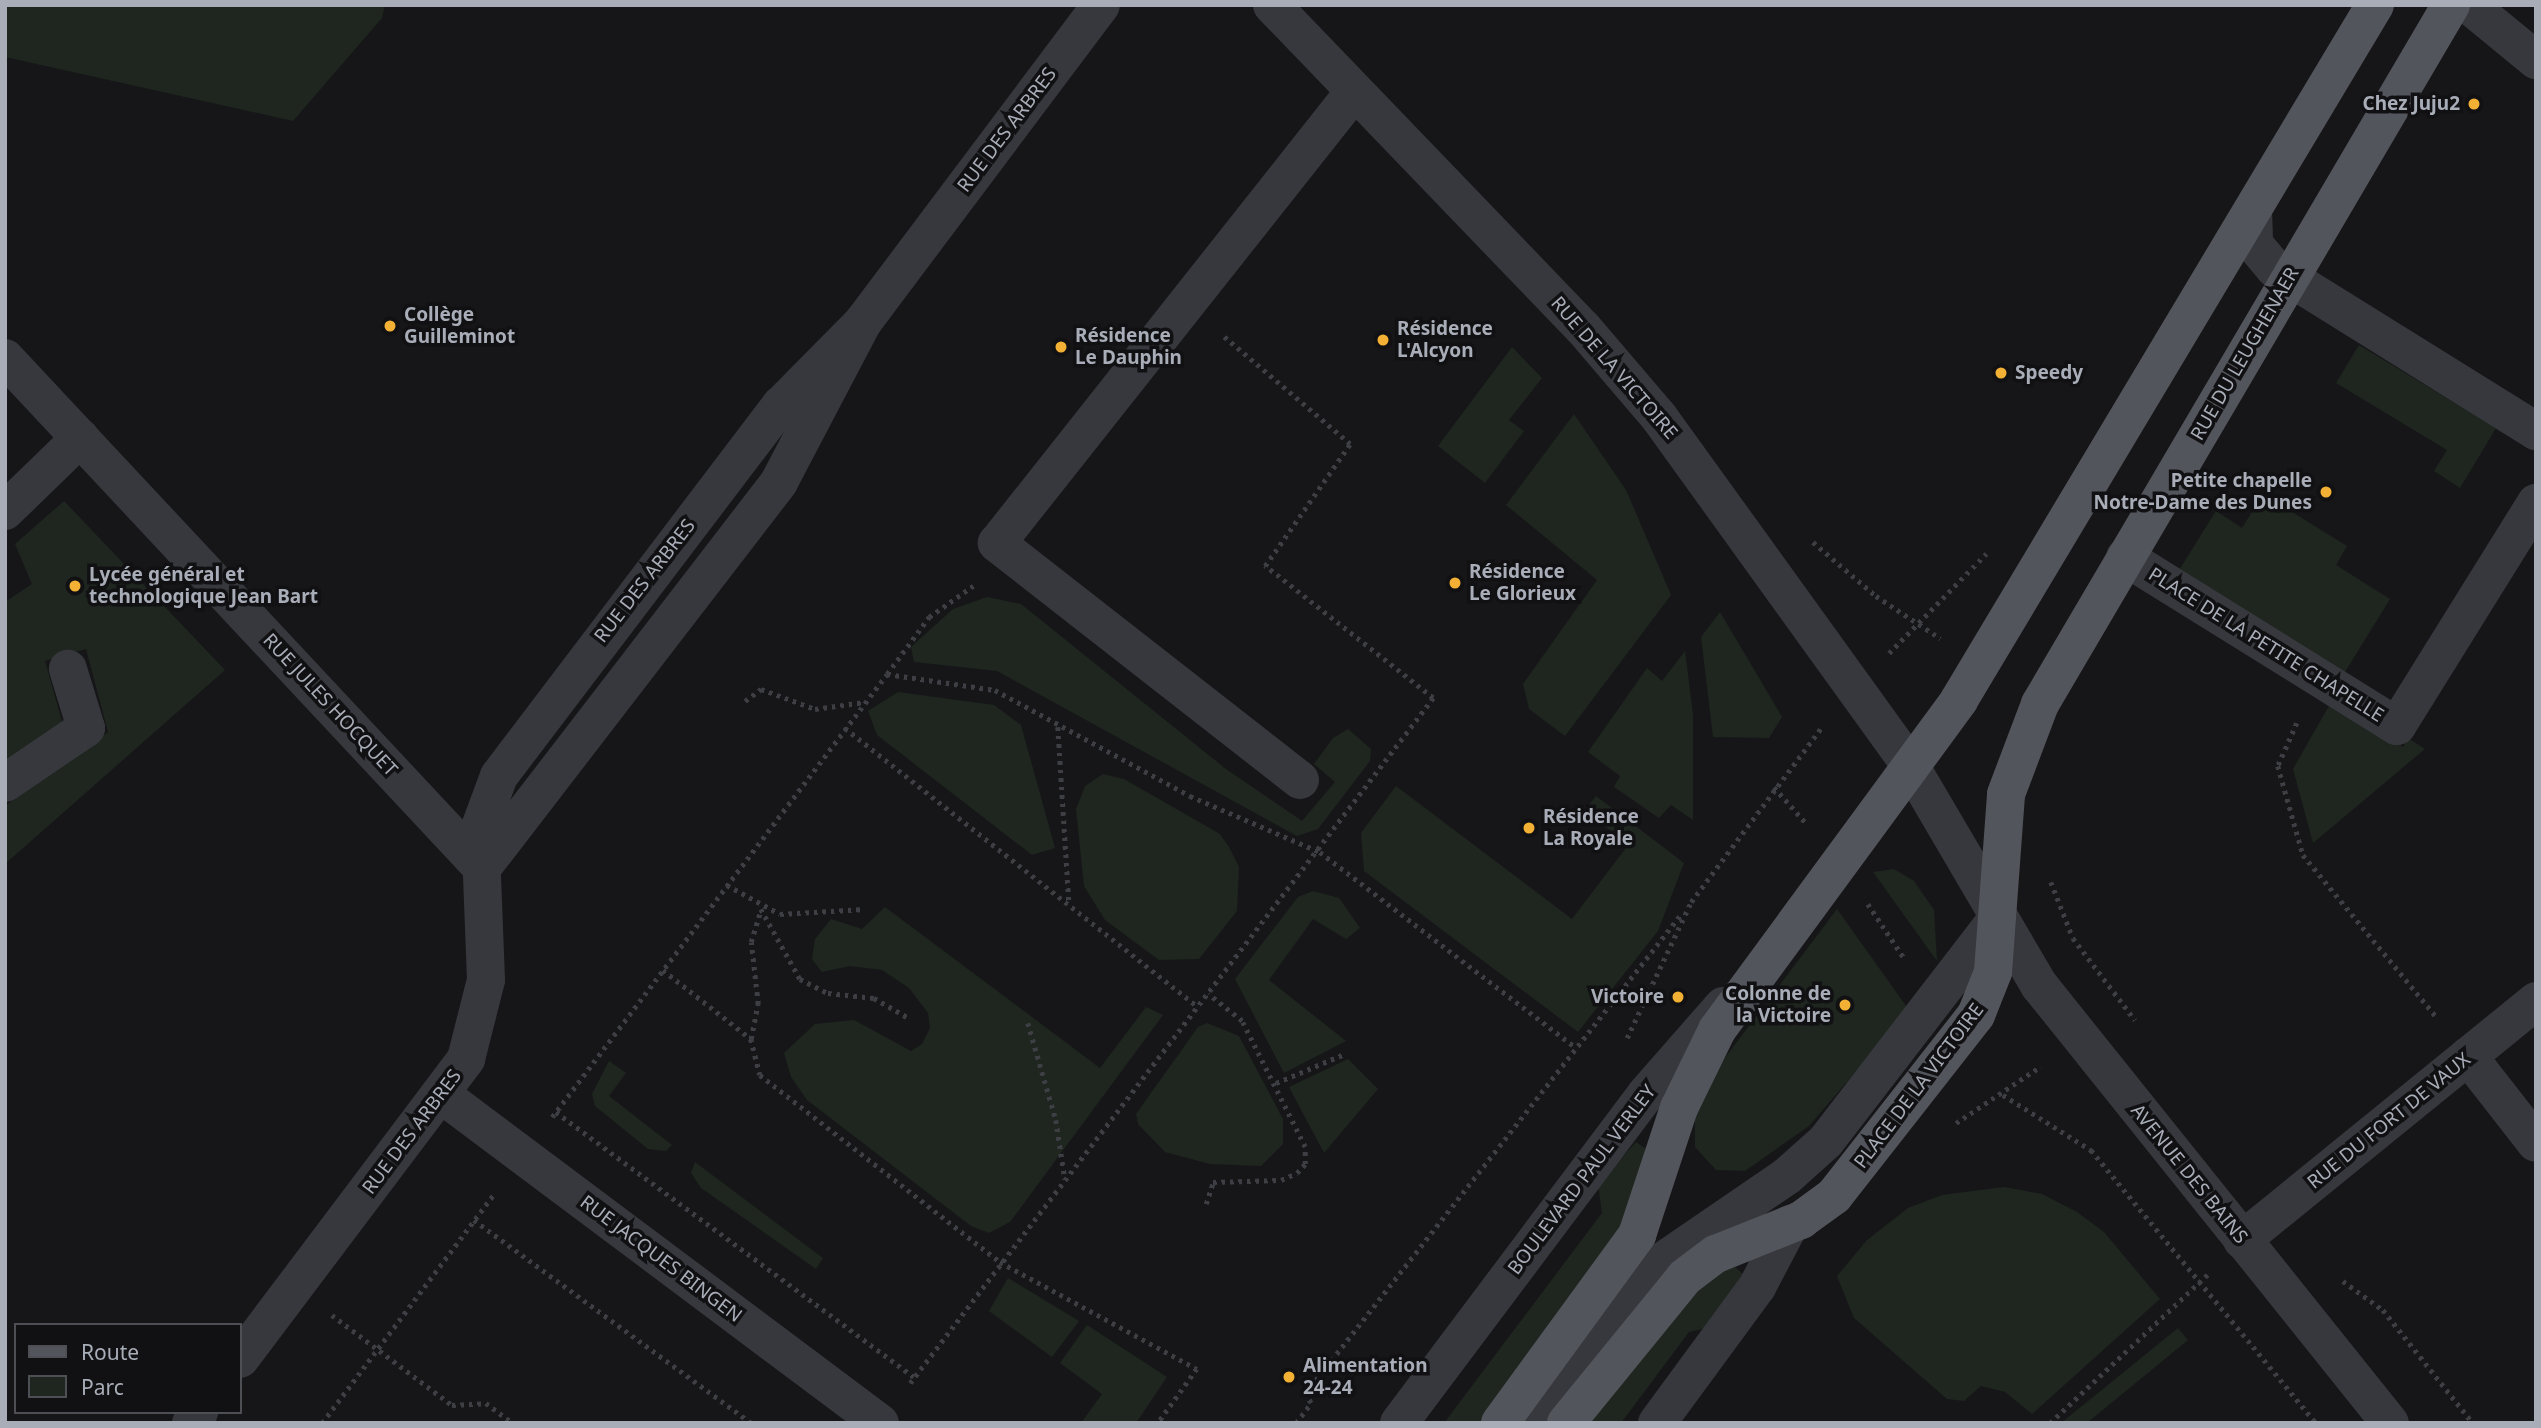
<!DOCTYPE html>
<html>
<head>
<meta charset="utf-8">
<style>
	body { margin:0 }
	#map { position:relative; width:2541px; height:1428px; overflow:hidden; background:#161618; font-family:"Noto Sans",sans-serif }
	div>[style] { position:absolute }
	.green>* { inset:0; background:#1e261f }
	.path>* { height:4.5px; margin-top:-2.25px; transform-origin:0; background:repeating-linear-gradient(90deg,#3d3f44 0 3.5px,transparent 0 8.5px) }
	.minor>* { height:38px; margin:-19px; padding:0 19px; transform-origin:19px; border-radius:19px; background:#37383d }
	.major>* { height:38px; margin:-19px; padding:0 19px; transform-origin:19px; border-radius:19px; background:#53555c }
	.dots>* { width:19px; height:19px; translate:-50% -50%; box-sizing:border-box; border:4px solid #111113; border-radius:50% }
	span { translate:-50% -50%; white-space:nowrap; text-align:center; line-height:1.15; -webkit-text-stroke:7px #111113; paint-order:stroke }
	.poi-label { font-size:19px; color:#a8adb8; font-weight:700 }
	.right { translate:-100% -50%; text-align:right }
	.left { translate:0 -50%; text-align:left }
	.street-label { font-size:19px; color:#a8adb8 }
	.frame { position:absolute; inset:0; border:7px solid #a8adb8; pointer-events:none }
	.legend { position:absolute; left:14px; top:1323px; width:228px; height:91px; box-sizing:border-box; background:#111113; border:2px solid #4d4f55; margin:0; padding:9px 12px; list-style:none; font-size:21px; color:#a8adb8 }
	.legend li { display:flex; align-items:center; gap:14px; height:35px }
	.legend b { width:35px; border:2px solid #4d4f55 }
</style>
</head>
<body>
<div id="map">
	<div class="green">
		<i style="clip-path:polygon(5px 5px,385px 5px,382px 18px,293px 121px,5px 57px)"></i>
		<i style="clip-path:polygon(2359px 345px,2496px 428px,2460px 488px,2434px 471px,2447px 450px,2336px 383px)"></i>
		<i style="clip-path:polygon(1512px 347px,1542px 378px,1509px 420px,1524px 431px,1485px 483px,1438px 446px)"></i>
		<i style="clip-path:polygon(1574px 414px,1626px 490px,1671px 595px,1565px 736px,1529px 709px,1523px 684px,1597px 580px,1506px 505px)"></i>
		<i style="clip-path:polygon(2263px 494px,2347px 546px,2336px 565px,2390px 599px,2345px 672px,2179px 570px,2216px 511px,2242px 528px)"></i>
		<i style="clip-path:polygon(64px 501px,225px 670px,5px 864px,5px 806px,108px 732px,86px 649px,45px 661px,63px 725px,5px 761px,5px 602px,32px 584px,15px 544px)"></i>
		<i style="clip-path:polygon(987px 597px,1021px 604px,1226px 769px,1302px 821px,1335px 782px,1314px 764px,1333px 738px,1348px 729px,1371px 749px,1370px 761px,1318px 829px,1297px 836px,997px 671px,914px 662px,911px 647px,953px 609px)"></i>
		<i style="clip-path:polygon(1720px 612px,1782px 717px,1769px 738px,1713px 737px,1701px 637px)"></i>
		<i style="clip-path:polygon(1685px 651px,1693px 714px,1693px 820px,1671px 805px,1659px 818px,1614px 787px,1620px 776px,1588px 752px,1647px 668px,1662px 681px)"></i>
		<i style="clip-path:polygon(898px 692px,994px 705px,1021px 725px,1055px 848px,1032px 855px,877px 735px,868px 711px)"></i>
		<i style="clip-path:polygon(2330px 704px,2403px 747px,2408px 738px,2425px 749px,2313px 843px,2293px 769px)"></i>
		<i style="clip-path:polygon(1103px 774px,1124px 779px,1220px 834px,1229px 847px,1239px 867px,1237px 911px,1199px 959px,1159px 960px,1105px 920px,1084px 886px,1076px 809px,1085px 786px)"></i>
		<i style="clip-path:polygon(1396px 786px,1572px 919px,1629px 844px,1584px 811px,1596px 796px,1684px 863px,1658px 931px,1578px 1032px,1364px 871px,1361px 833px)"></i>
		<i style="clip-path:polygon(1894px 869px,1914px 881px,1934px 910px,1937px 961px,1873px 872px)"></i>
		<i style="clip-path:polygon(1313px 891px,1339px 898px,1360px 928px,1346px 939px,1313px 919px,1269px 980px,1346px 1041px,1284px 1073px,1235px 979px,1298px 897px)"></i>
		<i style="clip-path:polygon(885px 907px,1100px 1068px,1146px 1007px,1163px 1015px,1010px 1222px,989px 1233px,971px 1226px,807px 1100px,791px 1077px,784px 1053px,815px 1024px,854px 1020px,911px 1051px,922px 1044px,930px 1028px,928px 1013px,909px 988px,882px 970px,850px 966px,822px 972px,812px 959px,815px 939px,831px 919px,862px 929px)"></i>
		<i style="clip-path:polygon(1837px 909px,1909px 1010px,1809px 1126px,1745px 1171px,1716px 1170px,1695px 1147px,1695px 1115px,1721px 1063px)"></i>
		<i style="clip-path:polygon(1207px 1023px,1239px 1036px,1283px 1119px,1283px 1144px,1261px 1166px,1210px 1164px,1165px 1152px,1138px 1124px,1136px 1114px,1198px 1027px)"></i>
		<i style="clip-path:polygon(1348px 1059px,1378px 1089px,1324px 1153px,1289px 1087px)"></i>
		<i style="clip-path:polygon(609px 1061px,626px 1073px,609px 1096px,672px 1145px,666px 1151px,648px 1149px,595px 1106px,592px 1094px)"></i>
		<i style="clip-path:polygon(1636px 1142px,1649px 1151px,1618px 1236px,1600px 1266px,1481px 1423px,1444px 1423px,1602px 1213px,1598px 1184px)"></i>
		<i style="clip-path:polygon(695px 1162px,823px 1258px,816px 1269px,701px 1188px,691px 1173px)"></i>
		<i style="clip-path:polygon(2004px 1187px,2042px 1194px,2077px 1212px,2104px 1232px,2160px 1299px,2032px 1414px,2005px 1392px,1981px 1386px,1964px 1401px,1947px 1399px,1854px 1318px,1837px 1276px,1867px 1240px,1908px 1208px,1942px 1195px)"></i>
		<i style="clip-path:polygon(1735px 1267px,1743px 1274px,1715px 1326px,1689px 1332px,1621px 1423px,1586px 1423px,1712px 1275px)"></i>
		<i style="clip-path:polygon(1008px 1278px,1079px 1321px,1052px 1357px,989px 1311px)"></i>
		<i style="clip-path:polygon(1087px 1325px,1167px 1377px,1136px 1423px,1081px 1423px,1102px 1394px,1060px 1363px)"></i>
		<i style="clip-path:polygon(2178px 1328px,2188px 1340px,2087px 1423px,2061px 1423px)"></i>
	</div>
	<div class="path">
		<i style="left:1813px;top:542px;width:83px;rotate:40.6deg"></i>
		<i style="left:1876px;top:596px;width:77px;rotate:33.3deg"></i>
		<i style="left:1889px;top:653px;width:139px;rotate:-45.6deg"></i>
		<i style="left:887px;top:674px;width:71px;rotate:-53.6deg"></i>
		<i style="left:929px;top:617px;width:54px;rotate:-35.2deg"></i>
		<i style="left:745px;top:701px;width:20px;rotate:-37deg"></i>
		<i style="left:761px;top:689px;width:58px;rotate:20.3deg"></i>
		<i style="left:815px;top:709px;width:50px;rotate:-8deg"></i>
		<i style="left:2297px;top:723px;width:47px;rotate:113.8deg"></i>
		<i style="left:2278px;top:766px;width:92px;rotate:74.3deg"></i>
		<i style="left:2303px;top:855px;width:212px;rotate:50.5deg"></i>
		<i style="left:1058px;top:727px;width:177px;rotate:86.4deg"></i>
		<i style="left:845px;top:728px;width:450px;rotate:38.3deg"></i>
		<i style="left:1774px;top:787px;width:48px;rotate:48.4deg"></i>
		<i style="left:2051px;top:882px;width:60px;rotate:68.6deg"></i>
		<i style="left:2073px;top:938px;width:103px;rotate:52.9deg"></i>
		<i style="left:727px;top:885px;width:60px;rotate:28.7deg"></i>
		<i style="left:780px;top:914px;width:85px;rotate:-3.4deg"></i>
		<i style="left:1868px;top:904px;width:65px;rotate:56.3deg"></i>
		<i style="left:761px;top:909px;width:80px;rotate:60.9deg"></i>
		<i style="left:800px;top:979px;width:31px;rotate:27deg"></i>
		<i style="left:828px;top:993px;width:46px;rotate:6.2deg"></i>
		<i style="left:874px;top:998px;width:38px;rotate:30deg"></i>
		<i style="left:663px;top:970px;width:112px;rotate:38.1deg"></i>
		<i style="left:751px;top:1039px;width:37px;rotate:76deg"></i>
		<i style="left:760px;top:1075px;width:304px;rotate:37.9deg"></i>
		<i style="left:1000px;top:1262px;width:224px;rotate:28.5deg"></i>
		<i style="left:1197px;top:1369px;width:67px;rotate:125.8deg"></i>
		<i style="left:1028px;top:1023px;width:101px;rotate:73.9deg"></i>
		<i style="left:1056px;top:1120px;width:60px;rotate:81.3deg"></i>
		<i style="left:1627px;top:1038px;width:150px;rotate:-64.8deg"></i>
		<i style="left:1691px;top:902px;width:219px;rotate:-53.2deg"></i>
		<i style="left:751px;top:1039px;width:36px;rotate:-79deg"></i>
		<i style="left:758px;top:1004px;width:62px;rotate:-96.4deg"></i>
		<i style="left:751px;top:942px;width:34px;rotate:-73deg"></i>
		<i style="left:1276px;top:1083px;width:72px;rotate:-23deg"></i>
		<i style="left:2003px;top:1095px;width:104px;rotate:32deg"></i>
		<i style="left:2091px;top:1150px;width:354px;rotate:50.5deg"></i>
		<i style="left:556px;top:1112px;width:445px;rotate:36.5deg"></i>
		<i style="left:552px;top:1117px;width:555px;rotate:-52.9deg"></i>
		<i style="left:887px;top:674px;width:109px;rotate:8.4deg"></i>
		<i style="left:995px;top:690px;width:222px;rotate:28.5deg"></i>
		<i style="left:1190px;top:796px;width:142px;rotate:23.3deg"></i>
		<i style="left:1320px;top:852px;width:320px;rotate:37.4deg"></i>
		<i style="left:1956px;top:1123px;width:102px;rotate:-33.8deg"></i>
		<i style="left:1206px;top:1204px;width:23px;rotate:-72deg"></i>
		<i style="left:1213px;top:1182px;width:68px;rotate:-1.7deg"></i>
		<i style="left:1281px;top:1180px;width:17px;rotate:-24deg"></i>
		<i style="left:1297px;top:1173px;width:12px;rotate:-48deg"></i>
		<i style="left:1305px;top:1164px;width:17px;rotate:-90deg"></i>
		<i style="left:1305px;top:1147px;width:141px;rotate:-116.6deg"></i>
		<i style="left:1242px;top:1021px;width:43px;rotate:-141.5deg"></i>
		<i style="left:474px;top:1220px;width:343px;rotate:36.2deg"></i>
		<i style="left:2343px;top:1281px;width:49px;rotate:35.9deg"></i>
		<i style="left:2383px;top:1310px;width:144px;rotate:51.5deg"></i>
		<i style="left:332px;top:1315px;width:150px;rotate:36.9deg"></i>
		<i style="left:452px;top:1405px;width:34px;rotate:-3deg"></i>
		<i style="left:486px;top:1403px;width:34px;rotate:37deg"></i>
		<i style="left:910px;top:1383px;width:862px;rotate:-52.64deg"></i>
		<i style="left:1433px;top:698px;width:214px;rotate:-141.8deg"></i>
		<i style="left:1265px;top:566px;width:149px;rotate:-55.1deg"></i>
		<i style="left:1350px;top:444px;width:167px;rotate:-139.6deg"></i>
		<i style="left:322px;top:1423px;width:286px;rotate:-53.1deg"></i>
		<i style="left:1296px;top:1423px;width:25px;rotate:-53deg"></i>
		<i style="left:1311px;top:1403px;width:11px;rotate:-124deg"></i>
		<i style="left:1305px;top:1394px;width:611px;rotate:-51.91deg"></i>
		<i style="left:2050px;top:1423px;width:219px;rotate:-43.3deg"></i>
	</div>
	<div class="minor">
		<i style="left:1272px;top:5px;width:448px;rotate:46.1deg"></i>
		<i style="left:1583px;top:328px;width:117px;rotate:49.5deg"></i>
		<i style="left:1659px;top:417px;width:431px;rotate:54.2deg"></i>
		<i style="left:1911px;top:767px;width:253px;rotate:59.6deg"></i>
		<i style="left:2039px;top:985px;width:561px;rotate:51.29deg"></i>
		<i style="left:2469px;top:5px;width:87px;rotate:39.4deg"></i>
		<i style="left:2253px;top:210px;width:34px;rotate:88deg"></i>
		<i style="left:2254px;top:244px;width:31px;rotate:50deg"></i>
		<i style="left:2274px;top:268px;width:309px;rotate:31.9deg"></i>
		<i style="left:5px;top:358px;width:698px;rotate:46.91deg"></i>
		<i style="left:5px;top:511px;width:105px;rotate:-44.2deg"></i>
		<i style="left:2125px;top:557px;width:320px;rotate:31.9deg"></i>
		<i style="left:2397px;top:726px;width:263px;rotate:-58.1deg"></i>
		<i style="left:1300px;top:780px;width:385px;rotate:-142deg"></i>
		<i style="left:997px;top:543px;width:575px;rotate:-51.64deg"></i>
		<i style="left:5px;top:783px;width:98px;rotate:-34.2deg"></i>
		<i style="left:86px;top:728px;width:62px;rotate:-107deg"></i>
		<i style="left:482px;top:868px;width:487px;rotate:-52.4deg"></i>
		<i style="left:779px;top:482px;width:181px;rotate:-62.3deg"></i>
		<i style="left:863px;top:322px;width:396px;rotate:-53.1deg"></i>
		<i style="left:2468px;top:1056px;width:110px;rotate:52deg"></i>
		<i style="left:442px;top:1095px;width:547px;rotate:36.83deg"></i>
		<i style="left:2242px;top:1240px;width:379px;rotate:-39.1deg"></i>
		<i style="left:240px;top:1359px;width:376px;rotate:-53deg"></i>
		<i style="left:466px;top:1059px;width:81px;rotate:-75.8deg"></i>
		<i style="left:486px;top:980px;width:153px;rotate:-92.2deg"></i>
		<i style="left:480px;top:827px;width:54px;rotate:-69.6deg"></i>
		<i style="left:499px;top:776px;width:466px;rotate:-52.8deg"></i>
		<i style="left:781px;top:405px;width:117px;rotate:-45.3deg"></i>
		<i style="left:191px;top:1423px;width:14px;rotate:-54deg"></i>
		<i style="left:1399px;top:1423px;width:411px;rotate:-53.1deg"></i>
		<i style="left:1646px;top:1094px;width:117px;rotate:-48.8deg"></i>
		<i style="left:1533px;top:1423px;width:204px;rotate:-51.6deg"></i>
		<i style="left:1660px;top:1263px;width:154px;rotate:-34.4deg"></i>
		<i style="left:1787px;top:1176px;width:52px;rotate:-41.9deg"></i>
		<i style="left:1826px;top:1141px;width:282px;rotate:-52.4deg"></i>
		<i style="left:1657px;top:1423px;width:169px;rotate:-53.7deg"></i>
		<i style="left:1757px;top:1287px;width:71px;rotate:-62.4deg"></i>
	</div>
	<div class="major">
		<i style="left:1500px;top:1423px;width:233px;rotate:-53.9deg"></i>
		<i style="left:1637px;top:1235px;width:134px;rotate:-71.7deg"></i>
		<i style="left:1679px;top:1108px;width:87px;rotate:-64deg"></i>
		<i style="left:1717px;top:1030px;width:409px;rotate:-53.7deg"></i>
		<i style="left:1959px;top:700px;width:810px;rotate:-59.1deg"></i>
		<i style="left:1566px;top:1423px;width:188px;rotate:-50.8deg"></i>
		<i style="left:1685px;top:1277px;width:39px;rotate:-37deg"></i>
		<i style="left:1716px;top:1254px;width:92px;rotate:-21.8deg"></i>
		<i style="left:1801px;top:1220px;width:41px;rotate:-36deg"></i>
		<i style="left:1834px;top:1196px;width:230px;rotate:-51.9deg"></i>
		<i style="left:1976px;top:1015px;width:46px;rotate:-68.4deg"></i>
		<i style="left:1993px;top:972px;width:178px;rotate:-85.8deg"></i>
		<i style="left:2006px;top:794px;width:96px;rotate:-69.3deg"></i>
		<i style="left:2040px;top:704px;width:811px;rotate:-59.55deg"></i>
	</div>
	<div class="dots">
		<i style="left:2474px;top:104px;background:#f2b134"></i>
		<i style="left:390px;top:326px;background:#f2b134"></i>
		<i style="left:1383px;top:340px;background:#f2b134"></i>
		<i style="left:1061px;top:347px;background:#f2b134"></i>
		<i style="left:2001px;top:373px;background:#f2b134"></i>
		<i style="left:2326px;top:492px;background:#f2b134"></i>
		<i style="left:1455px;top:583px;background:#f2b134"></i>
		<i style="left:75px;top:586px;background:#f2b134"></i>
		<i style="left:1529px;top:828px;background:#f2b134"></i>
		<i style="left:1678px;top:997px;background:#f2b134"></i>
		<i style="left:1845px;top:1005px;background:#f2b134"></i>
		<i style="left:1289px;top:1377px;background:#f2b134"></i>
	</div>
	<div class="poi-label">
		<span class="right" style="left:2460px;top:104px">Chez Juju2</span>
		<span class="left" style="left:404px;top:326px">Collège<br>Guilleminot</span>
		<span class="left" style="left:1397px;top:340px">Résidence<br>L'Alcyon</span>
		<span class="left" style="left:1075px;top:347px">Résidence<br>Le Dauphin</span>
		<span class="left" style="left:2015px;top:373px">Speedy</span>
		<span class="right" style="left:2312px;top:492px">Petite chapelle<br>Notre-Dame des Dunes</span>
		<span class="left" style="left:1469px;top:583px">Résidence<br>Le Glorieux</span>
		<span class="left" style="left:89px;top:586px">Lycée général et<br>technologique Jean Bart</span>
		<span class="left" style="left:1543px;top:828px">Résidence<br>La Royale</span>
		<span class="right" style="left:1831px;top:1005px">Colonne de<br>la Victoire</span>
		<span class="right" style="left:1664px;top:997px">Victoire</span>
		<span class="left" style="left:1303px;top:1377px">Alimentation<br>24-24</span>
	</div>
	<div class="street-label">
		<span style="left:1007px;top:130px;rotate:-53deg">RUE DES ARBRES</span>
		<span style="left:2245px;top:354px;rotate:-60deg">RUE DU LEUGHENAER</span>
		<span style="left:1614px;top:368px;rotate:49deg">RUE DE LA VICTOIRE</span>
		<span style="left:645px;top:581px;rotate:-52deg">RUE DES ARBRES</span>
		<span style="left:2266px;top:645px;rotate:32deg">PLACE DE LA PETITE CHAPELLE</span>
		<span style="left:330px;top:705px;rotate:47deg">RUE JULES HOCQUET</span>
		<span style="left:1919px;top:1086px;rotate:-53deg">PLACE DE LA VICTOIRE</span>
		<span style="left:2389px;top:1121px;rotate:-39deg">RUE DU FORT DE VAUX</span>
		<span style="left:412px;top:1132px;rotate:-53deg">RUE DES ARBRES</span>
		<span style="left:2189px;top:1174px;rotate:51deg">AVENUE DES BAINS</span>
		<span style="left:1582px;top:1180px;rotate:-53deg">BOULEVARD PAUL VERLEY</span>
		<span style="left:661px;top:1259px;rotate:37deg">RUE JACQUES BINGEN</span>
	</div>
	<div class="frame"></div>
	<ul class="legend">
	<li><b style="height:9px;background:#53555c"></b>Route</li>
	<li><b style="height:19px;background:#1e261f"></b>Parc</li>
	</ul>
</div>
</body>
</html>
